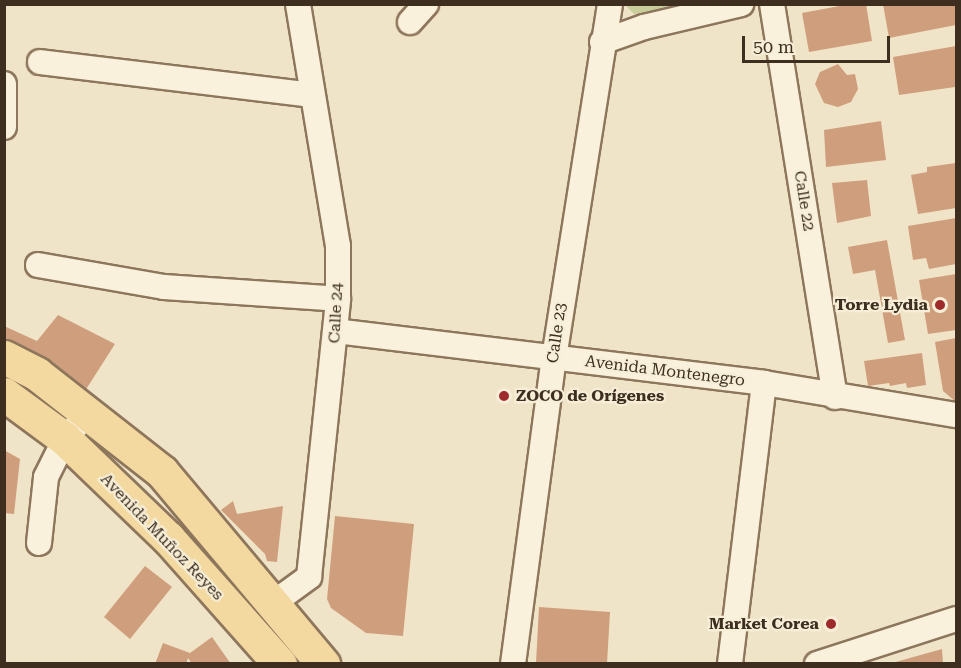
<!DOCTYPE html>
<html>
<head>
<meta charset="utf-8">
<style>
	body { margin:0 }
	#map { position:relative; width:961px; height:668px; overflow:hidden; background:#f0e4c8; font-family:"Roboto Serif",serif }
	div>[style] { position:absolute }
	.green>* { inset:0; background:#c9cf9b }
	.building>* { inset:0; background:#cf9f7d }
	.roads { filter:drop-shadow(2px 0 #8d765c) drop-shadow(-2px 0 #8d765c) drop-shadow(0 2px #8d765c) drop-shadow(0 -2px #8d765c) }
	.minor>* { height:24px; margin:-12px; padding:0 12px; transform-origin:12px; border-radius:12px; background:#faf1dc }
	.primary>* { height:33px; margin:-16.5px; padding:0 16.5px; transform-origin:16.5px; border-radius:16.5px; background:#f3d9a0 }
	.dots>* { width:16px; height:16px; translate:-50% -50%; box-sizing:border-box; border:3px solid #f7eed8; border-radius:50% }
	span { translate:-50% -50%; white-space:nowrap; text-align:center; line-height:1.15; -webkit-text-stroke:4.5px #f7eed8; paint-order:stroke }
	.street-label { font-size:16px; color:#3d2e20 }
	.poi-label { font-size:16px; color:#3d2e20; font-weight:700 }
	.right { translate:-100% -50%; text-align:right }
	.left { translate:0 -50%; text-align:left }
	.frame { position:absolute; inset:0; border:6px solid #3d2e20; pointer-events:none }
	.scale { position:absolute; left:742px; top:36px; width:148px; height:27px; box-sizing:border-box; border:3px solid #3d2e20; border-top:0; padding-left:8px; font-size:18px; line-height:21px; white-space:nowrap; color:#3d2e20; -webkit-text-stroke:4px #f7eed8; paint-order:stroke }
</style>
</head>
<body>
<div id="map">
	<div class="green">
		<i style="clip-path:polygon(625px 5px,683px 5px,634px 14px)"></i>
	</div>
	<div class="building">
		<i style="clip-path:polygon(850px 4px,866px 4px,872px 41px,809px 52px,802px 13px)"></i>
		<i style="clip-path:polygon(883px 4px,956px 4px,956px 25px,889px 38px)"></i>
		<i style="clip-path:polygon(956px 46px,955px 87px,899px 95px,893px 57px)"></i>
		<i style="clip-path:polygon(838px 64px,847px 75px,855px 74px,858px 89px,851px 102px,838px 107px,824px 103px,815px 84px,820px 72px)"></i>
		<i style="clip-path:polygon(881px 121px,886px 160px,826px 167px,824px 130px)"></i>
		<i style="clip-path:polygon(956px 163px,956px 208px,918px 214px,911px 175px,927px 172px,927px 167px)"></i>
		<i style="clip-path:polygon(867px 180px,871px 216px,837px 223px,832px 183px)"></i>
		<i style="clip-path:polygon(956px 218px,956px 264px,929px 269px,926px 258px,913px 260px,908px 226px)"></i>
		<i style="clip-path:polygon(887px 240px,905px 340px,888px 343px,875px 270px,853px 274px,848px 247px)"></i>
		<i style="clip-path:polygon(956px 274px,956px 330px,928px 334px,919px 280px)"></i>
		<i style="clip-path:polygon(58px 315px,115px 344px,85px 391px,4px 344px,4px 326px,37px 341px)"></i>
		<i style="clip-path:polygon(956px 338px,956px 402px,943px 391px,935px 342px)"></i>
		<i style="clip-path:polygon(922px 353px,926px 385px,907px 388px,906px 383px,890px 386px,889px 383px,868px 386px,864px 361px)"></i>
		<i style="clip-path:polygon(4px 450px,20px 459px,14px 514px,4px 513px)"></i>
		<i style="clip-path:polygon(233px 501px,237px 514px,283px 506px,277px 562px,267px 561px,265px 554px,221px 510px)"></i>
		<i style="clip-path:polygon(335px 516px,414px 524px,403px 636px,366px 633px,331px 608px,327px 599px)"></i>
		<i style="clip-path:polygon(145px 566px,172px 587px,130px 639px,104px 617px)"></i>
		<i style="clip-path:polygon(539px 607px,610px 612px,607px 664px,536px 663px)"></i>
		<i style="clip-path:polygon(212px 637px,231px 664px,192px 664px,188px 658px,186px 664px,155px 664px,163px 643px,190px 653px)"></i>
		<i style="clip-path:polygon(942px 649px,943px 664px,892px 664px,892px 663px)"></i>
	</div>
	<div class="roads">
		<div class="minor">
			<i style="left:772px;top:4px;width:398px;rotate:80.9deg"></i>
			<i style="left:410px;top:22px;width:24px;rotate:-48deg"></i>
			<i style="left:602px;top:42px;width:45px;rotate:-19.7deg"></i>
			<i style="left:644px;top:27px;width:100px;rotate:-13.3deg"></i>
			<i style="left:40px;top:62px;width:273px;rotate:6.9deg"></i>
			<i style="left:4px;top:84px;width:43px;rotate:90deg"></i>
			<i style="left:38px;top:265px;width:128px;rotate:9.9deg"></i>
			<i style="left:164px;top:287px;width:174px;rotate:3.9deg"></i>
			<i style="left:336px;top:331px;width:431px;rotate:6.9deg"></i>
			<i style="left:764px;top:383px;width:195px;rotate:9.5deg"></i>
			<i style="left:39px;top:543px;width:66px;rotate:-83.9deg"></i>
			<i style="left:46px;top:477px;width:42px;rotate:-63.4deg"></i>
			<i style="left:65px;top:439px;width:35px;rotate:-49deg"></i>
			<i style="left:272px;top:604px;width:46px;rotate:-36.1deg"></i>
			<i style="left:309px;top:577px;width:280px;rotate:-84deg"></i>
			<i style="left:338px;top:299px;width:53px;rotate:-90deg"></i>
			<i style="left:338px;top:246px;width:245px;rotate:-99.4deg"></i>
			<i style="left:513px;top:664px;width:309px;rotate:-82.4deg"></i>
			<i style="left:554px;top:358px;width:358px;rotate:-81deg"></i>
			<i style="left:730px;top:664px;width:283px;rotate:-83.1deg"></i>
			<i style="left:817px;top:664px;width:146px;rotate:-17.9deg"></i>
		</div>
		<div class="primary">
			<i style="left:4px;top:357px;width:37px;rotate:27deg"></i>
			<i style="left:37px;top:374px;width:159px;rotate:38.1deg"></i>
			<i style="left:162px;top:472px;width:251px;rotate:50deg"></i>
			<i style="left:4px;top:394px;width:76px;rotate:36.4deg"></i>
			<i style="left:65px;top:439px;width:143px;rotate:43.9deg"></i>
			<i style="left:168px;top:538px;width:169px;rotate:48.4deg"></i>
		</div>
	</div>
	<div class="dots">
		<i style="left:940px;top:305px;background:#9e2a2b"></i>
		<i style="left:504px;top:396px;background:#9e2a2b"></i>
		<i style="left:831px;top:624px;background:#9e2a2b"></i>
	</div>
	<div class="street-label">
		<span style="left:804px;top:201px;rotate:81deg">Calle 22</span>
		<span style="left:336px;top:313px;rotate:-87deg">Calle 24</span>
		<span style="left:557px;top:333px;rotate:-82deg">Calle 23</span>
		<span style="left:665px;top:371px;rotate:7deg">Avenida Montenegro</span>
		<span style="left:162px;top:537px;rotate:46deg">Avenida Muñoz Reyes</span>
	</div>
	<div class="poi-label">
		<span class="right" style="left:928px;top:305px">Torre Lydia</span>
		<span class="left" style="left:516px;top:396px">ZOCO de Orígenes</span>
		<span class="right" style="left:819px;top:624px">Market Corea</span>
	</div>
	<div class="frame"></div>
	<div class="scale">50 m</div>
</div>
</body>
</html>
